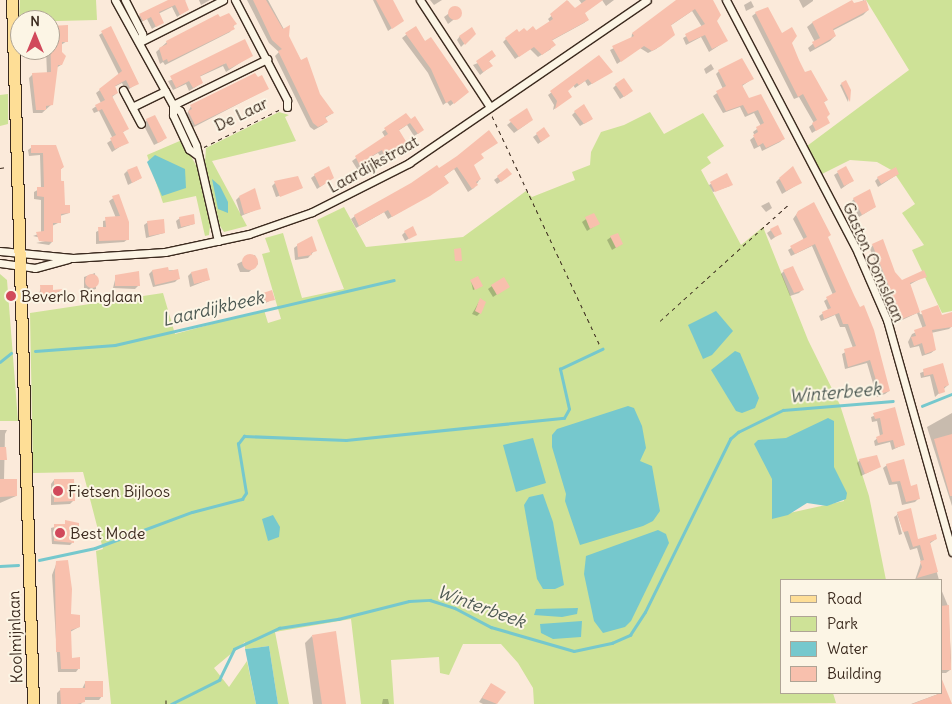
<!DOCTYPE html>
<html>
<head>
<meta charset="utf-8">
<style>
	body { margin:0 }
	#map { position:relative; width:952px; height:704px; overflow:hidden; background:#fbeada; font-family:Delius,sans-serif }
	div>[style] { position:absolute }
	.green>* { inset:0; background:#cee297 }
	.water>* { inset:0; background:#76c8cd }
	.shadow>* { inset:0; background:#0003 }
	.stream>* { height:2.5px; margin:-1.25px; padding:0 1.25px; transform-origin:1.25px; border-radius:1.25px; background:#76c8cd }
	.building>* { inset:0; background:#f8c0ad }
	.round { border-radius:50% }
	.path>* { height:1px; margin-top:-0.5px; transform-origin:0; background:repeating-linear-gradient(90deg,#3b2a1e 0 4px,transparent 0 8px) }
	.roads { filter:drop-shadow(1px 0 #3b2a1e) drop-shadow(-1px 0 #3b2a1e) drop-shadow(0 1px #3b2a1e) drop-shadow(0 -1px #3b2a1e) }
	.minor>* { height:7px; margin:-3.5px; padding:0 3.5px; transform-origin:3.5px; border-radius:3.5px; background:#fcf5e5 }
	.primary>* { height:11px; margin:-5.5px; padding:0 5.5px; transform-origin:5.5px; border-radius:5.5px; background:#fede96 }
	.dots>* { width:14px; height:14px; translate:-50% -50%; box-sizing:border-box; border:2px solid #fcf5e5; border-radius:50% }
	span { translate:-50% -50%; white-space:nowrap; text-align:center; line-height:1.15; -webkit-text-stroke:4px #fcf5e5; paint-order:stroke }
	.street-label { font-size:16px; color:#3b2a1e }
	.poi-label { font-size:16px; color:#3b2a1e }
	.left { translate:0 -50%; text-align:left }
	.water-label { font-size:18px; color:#4d5953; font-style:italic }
	.legend { position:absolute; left:780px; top:579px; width:162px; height:115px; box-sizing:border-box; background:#fcf5e5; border:1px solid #afa495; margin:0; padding:6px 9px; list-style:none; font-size:15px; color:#3b2a1e }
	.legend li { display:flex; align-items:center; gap:10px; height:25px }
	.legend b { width:25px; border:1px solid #afa495 }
	.north { position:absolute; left:10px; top:10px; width:50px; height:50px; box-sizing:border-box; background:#fcf5e5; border:1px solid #afa495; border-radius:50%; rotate:0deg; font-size:14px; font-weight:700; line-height:20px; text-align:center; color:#3b2a1e }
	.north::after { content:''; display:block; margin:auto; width:18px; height:22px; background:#d1495b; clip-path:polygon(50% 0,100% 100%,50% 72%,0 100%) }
</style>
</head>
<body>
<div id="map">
	<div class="green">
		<i style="clip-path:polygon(20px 0,96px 0,97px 20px,19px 22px)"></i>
		<i style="clip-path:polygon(866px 0,952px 0,952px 311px,942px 313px,912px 250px,924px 245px,902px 213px,915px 204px,893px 171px,877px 162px,850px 160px,822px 174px,807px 146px,909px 70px)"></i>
		<i style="clip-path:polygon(8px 94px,8px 124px,0 126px,0 95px)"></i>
		<i style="clip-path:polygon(279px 112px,289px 115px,285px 117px,296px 141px,212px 161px,247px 226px,224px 232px,220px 226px,205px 162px,206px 148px)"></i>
		<i style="clip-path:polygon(evenodd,650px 112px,664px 134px,703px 113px,724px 146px,707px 157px,711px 163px,701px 170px,741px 245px,763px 227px,808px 340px,840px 405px,869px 496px,886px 580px,781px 580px,781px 693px,833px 693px,836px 703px,534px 704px,533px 688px,518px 663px,501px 644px,463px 644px,449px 675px,440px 673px,439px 657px,391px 660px,394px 704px,361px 704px,351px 619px,275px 632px,289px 704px,278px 704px,269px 646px,245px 649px,245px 642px,214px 668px,229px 687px,247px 661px,256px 704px,111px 704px,96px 551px,103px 549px,83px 472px,33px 473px,30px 313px,163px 293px,175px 334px,264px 310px,268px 323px,281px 319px,262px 254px,270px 252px,265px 238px,283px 233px,302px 298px,344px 289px,317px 220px,344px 207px,366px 247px,463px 237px,526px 191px,532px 197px,575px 180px,572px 172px,590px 165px,591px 152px,601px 132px,624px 125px,650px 112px,840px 483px,844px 501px,785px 514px,840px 483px)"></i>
		<i style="clip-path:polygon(182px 140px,197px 167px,210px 225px,209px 235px,205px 236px,196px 196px,163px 203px,147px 155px)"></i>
		<i style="clip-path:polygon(0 274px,7px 280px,18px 421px,0 421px)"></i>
	</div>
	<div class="water">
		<i style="clip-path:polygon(155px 155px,185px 169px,186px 188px,162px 196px,147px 162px)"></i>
		<i style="clip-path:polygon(212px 179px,220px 186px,228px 202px,228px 213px,218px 209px)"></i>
		<i style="clip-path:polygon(716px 311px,733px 331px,712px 355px,703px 359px,688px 325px)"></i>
		<i style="clip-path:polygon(735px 351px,740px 353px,759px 398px,755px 408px,742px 413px,736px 411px,711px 370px)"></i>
		<i style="clip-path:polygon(628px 406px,634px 408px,642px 426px,646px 448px,640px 461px,652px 466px,660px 511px,653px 521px,643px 526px,580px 545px,565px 501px,566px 494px,552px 447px,552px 435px,557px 429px)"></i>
		<i style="clip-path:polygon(828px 418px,834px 421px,834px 467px,847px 493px,846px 499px,827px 506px,807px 503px,788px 515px,772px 519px,772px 479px,754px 444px,758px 440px,786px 438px)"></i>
		<i style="clip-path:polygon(533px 438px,546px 483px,516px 492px,503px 445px)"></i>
		<i style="clip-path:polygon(543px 494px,553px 522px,564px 585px,555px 589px,543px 589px,537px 579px,524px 505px,529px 497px)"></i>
		<i style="clip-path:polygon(273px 515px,280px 527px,279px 537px,268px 541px,262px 519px)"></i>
		<i style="clip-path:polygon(658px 530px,666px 534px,669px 543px,631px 621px,625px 627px,603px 633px,594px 621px,584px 574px,586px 556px)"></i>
		<i style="clip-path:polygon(578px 608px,577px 614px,562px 617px,534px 615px,536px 609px)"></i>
		<i style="clip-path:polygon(582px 621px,581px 637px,553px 639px,541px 633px,540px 624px)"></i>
		<i style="clip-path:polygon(269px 646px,278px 704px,256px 704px,245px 649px)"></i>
	</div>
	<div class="shadow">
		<i style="clip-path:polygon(171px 0,186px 0,183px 1px,187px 10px,177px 17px,172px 7px,158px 14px,163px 22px,152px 29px,147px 19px,139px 23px,137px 19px,140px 15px)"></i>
		<i style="clip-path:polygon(199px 0,210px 0,201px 5px)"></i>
		<i style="clip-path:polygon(247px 0,268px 0,319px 94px,333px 113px,325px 118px,326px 122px,323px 125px,314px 130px,310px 127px,275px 56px,279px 52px,269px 43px)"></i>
		<i style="clip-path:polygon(373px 0,390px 0,402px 21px,388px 31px)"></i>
		<i style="clip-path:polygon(430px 0,442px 0,434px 5px)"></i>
		<i style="clip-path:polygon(579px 0,614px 0,606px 6px,602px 0,584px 13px,588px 20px,584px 23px,551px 41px,551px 49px,538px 57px,530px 49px,515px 59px,503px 42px,506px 39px,518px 34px,536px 32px,550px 22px,548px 19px,568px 1px,575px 10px,582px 4px)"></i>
		<i style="clip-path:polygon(679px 0,711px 0,716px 21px,726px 41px,709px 52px,701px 37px,686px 45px,683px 38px,702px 27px,692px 11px,670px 26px,670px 38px,656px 49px,648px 53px,640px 48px,617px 64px,610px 50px,631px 40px,632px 34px)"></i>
		<i style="clip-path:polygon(799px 0,813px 0,813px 1px,803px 8px)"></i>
		<i style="clip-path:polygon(864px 0,868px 10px,863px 15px,832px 31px,835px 36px,830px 41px,810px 52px,808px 48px,815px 42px,807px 27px,812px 23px,852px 1px,854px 5px)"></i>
		<i style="clip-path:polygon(751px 1px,754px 7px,746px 11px,744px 5px)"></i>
		<i style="clip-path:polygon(456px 8px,461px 14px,448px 24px,444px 17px)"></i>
		<i style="clip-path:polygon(756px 13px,791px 43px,804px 73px,827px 100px,823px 103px,828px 123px,812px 133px,809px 127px,814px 123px,799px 97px,794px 99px,752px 16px)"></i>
		<i style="clip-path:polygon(235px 24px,230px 32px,165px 65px,163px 62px,160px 64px,156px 52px,167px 42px)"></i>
		<i style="clip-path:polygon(67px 26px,67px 41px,61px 45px,61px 65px,56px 68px,52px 104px,42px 113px,33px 113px,29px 78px,33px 74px,47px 74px,46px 50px,50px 50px,50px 27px)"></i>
		<i style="clip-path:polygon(110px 28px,138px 83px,126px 91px,122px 83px,114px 87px,117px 93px,112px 97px,127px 129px,122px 133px,127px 142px,112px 152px,107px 143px,113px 139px,99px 111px,94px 113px,92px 109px,101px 103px,96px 93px,119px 75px,99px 35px)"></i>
		<i style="clip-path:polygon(415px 28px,464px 95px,450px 106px,447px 102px,443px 105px,428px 73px,402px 38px)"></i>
		<i style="clip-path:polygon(474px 34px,461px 47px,457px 40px,460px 36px)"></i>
		<i style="clip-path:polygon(252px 55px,226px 72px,223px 66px,199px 77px,202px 83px,189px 91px,186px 84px,173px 90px,168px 81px)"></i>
		<i style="clip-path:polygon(495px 56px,488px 62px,491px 66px,480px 75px,473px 65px)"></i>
		<i style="clip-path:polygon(598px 57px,611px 72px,588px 86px,585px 81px,575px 88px,573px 85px,566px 91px,570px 97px,553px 110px,554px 105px,548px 95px)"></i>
		<i style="clip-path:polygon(711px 64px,714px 69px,706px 74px,704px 69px)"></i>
		<i style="clip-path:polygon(719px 71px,752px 79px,742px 86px,748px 100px,761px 96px,783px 139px,780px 142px,762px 151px,760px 146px,754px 149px,750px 140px,755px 136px,753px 132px,761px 126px,754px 113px,745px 117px,740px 107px,723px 113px,713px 96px,723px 89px,716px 74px)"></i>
		<i style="clip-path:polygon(846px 82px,850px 90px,848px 102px,840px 85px)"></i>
		<i style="clip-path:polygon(616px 85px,628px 94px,620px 99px,613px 88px)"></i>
		<i style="clip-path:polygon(267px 89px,192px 128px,186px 116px,191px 106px)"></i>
		<i style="clip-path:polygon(526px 110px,528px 123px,514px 133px,507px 125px)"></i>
		<i style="clip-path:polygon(575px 112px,592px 119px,580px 126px,572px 115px)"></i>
		<i style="clip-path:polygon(406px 114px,419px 133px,414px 136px,407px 125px,398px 131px,405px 143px,381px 157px,378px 153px,366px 160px,369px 165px,359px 172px,352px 161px,385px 137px,382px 132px)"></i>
		<i style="clip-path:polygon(147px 120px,165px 138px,162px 141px,154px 145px,143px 124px)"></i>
		<i style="clip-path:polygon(544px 129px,545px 139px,538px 144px,533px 137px)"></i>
		<i style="clip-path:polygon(55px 146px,63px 167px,60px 170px,64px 206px,69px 213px,60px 216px,60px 222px,52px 226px,52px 242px,49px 245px,36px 243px,50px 240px,33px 236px,41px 233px,41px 200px,34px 199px,34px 192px,41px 188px,40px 155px,29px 156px,28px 150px,32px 147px)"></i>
		<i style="clip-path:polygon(480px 154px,472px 165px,480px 179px,474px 188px,468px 192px,454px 169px,443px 177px,444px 186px,388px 219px,384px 212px,356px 228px,351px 219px,355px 216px,438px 169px)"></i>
		<i style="clip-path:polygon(845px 168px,852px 181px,841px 189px,834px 175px)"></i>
		<i style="clip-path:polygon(127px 171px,141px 178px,128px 185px,124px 174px)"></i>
		<i style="clip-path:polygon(898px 174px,878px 187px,875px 181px,878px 178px)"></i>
		<i style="clip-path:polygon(315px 175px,329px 181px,317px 189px,311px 178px)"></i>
		<i style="clip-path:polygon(727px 175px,730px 186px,713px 192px,709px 185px)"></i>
		<i style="clip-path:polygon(498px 177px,507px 177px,497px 184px,494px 180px)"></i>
		<i style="clip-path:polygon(779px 179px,800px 183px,782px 194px,776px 182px)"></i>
		<i style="clip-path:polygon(275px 183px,302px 188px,276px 197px,272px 186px)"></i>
		<i style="clip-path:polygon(118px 195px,128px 239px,124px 242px,96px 244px,96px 232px,103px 228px,103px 221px,116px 218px,109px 201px)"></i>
		<i style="clip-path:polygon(239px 197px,260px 208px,241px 216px,236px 200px)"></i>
		<i style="clip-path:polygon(854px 199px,875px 207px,859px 217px,851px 202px)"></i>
		<i style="clip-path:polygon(769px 202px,772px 208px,766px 212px,761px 206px)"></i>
		<i style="clip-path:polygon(798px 212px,827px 238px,889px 391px,885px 394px,877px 397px,867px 363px,845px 369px,842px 354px,853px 348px,845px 327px,840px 327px,835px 315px,821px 321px,819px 316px,828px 310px,824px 301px,833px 295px,812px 246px,791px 256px,788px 250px,804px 240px,793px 219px)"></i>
		<i style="clip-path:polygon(593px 214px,598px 224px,587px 231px,582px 222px)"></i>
		<i style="clip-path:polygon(180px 218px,194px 224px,178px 229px,176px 221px)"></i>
		<i style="clip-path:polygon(148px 222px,164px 233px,146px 238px,144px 225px)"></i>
		<i style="clip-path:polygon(771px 230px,781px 233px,771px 240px,767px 233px)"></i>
		<i style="clip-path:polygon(405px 232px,416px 234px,405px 241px,402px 235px)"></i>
		<i style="clip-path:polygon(611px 237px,622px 244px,612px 250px,607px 240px)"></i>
		<i style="clip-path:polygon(298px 245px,315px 250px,308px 258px,295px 260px,294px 248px)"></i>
		<i style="clip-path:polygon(873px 245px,901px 281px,925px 276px,909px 285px,920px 314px,941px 317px,952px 314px,952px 326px,949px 329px,931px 333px,935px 350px,931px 353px,922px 356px,919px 346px,910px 348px,908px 342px,912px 334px,923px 329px,917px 313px,898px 322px,870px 249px)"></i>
		<i style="clip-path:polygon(255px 255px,258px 264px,249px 272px,240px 272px,237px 264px)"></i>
		<i style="clip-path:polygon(177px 270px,178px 279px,175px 282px,153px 287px,149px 274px,152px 271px)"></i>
		<i style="clip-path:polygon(784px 271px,802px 290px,799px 293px,790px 296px,781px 274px)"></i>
		<i style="clip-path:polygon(95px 273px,96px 289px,84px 292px,84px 277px)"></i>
		<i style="clip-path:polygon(191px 273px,208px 280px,190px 287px,188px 276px)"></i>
		<i style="clip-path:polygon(116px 276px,138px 286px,135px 289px,113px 288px)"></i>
		<i style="clip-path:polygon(471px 281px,480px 287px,473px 290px)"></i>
		<i style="clip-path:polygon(492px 286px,508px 287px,493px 297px,488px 289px)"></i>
		<i style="clip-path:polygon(41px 287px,52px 291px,60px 291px,46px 300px,38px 298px)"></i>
		<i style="clip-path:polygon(264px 294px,273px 299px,262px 305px,260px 298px)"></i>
		<i style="clip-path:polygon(480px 300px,480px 313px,477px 316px,472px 314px)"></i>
		<i style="clip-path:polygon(942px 365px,948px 385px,935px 397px,930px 376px,921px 378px,920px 373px)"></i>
		<i style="clip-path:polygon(894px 409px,903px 445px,892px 450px,890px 442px,875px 446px,874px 441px,880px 436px,877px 421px,872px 422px,871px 417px)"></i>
		<i style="clip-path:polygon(952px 413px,952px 506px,927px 427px)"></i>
		<i style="clip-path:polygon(0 430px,7px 430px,5px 434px,4px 481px,16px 496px,0 503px)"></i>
		<i style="clip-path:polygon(860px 460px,879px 467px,861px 476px,857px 463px)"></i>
		<i style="clip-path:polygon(887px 465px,910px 487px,919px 498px,915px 502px,902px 505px,897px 484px,889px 485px,883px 468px)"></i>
		<i style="clip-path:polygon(54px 480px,74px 500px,70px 504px,51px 505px,51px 484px)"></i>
		<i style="clip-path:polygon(910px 510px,917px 540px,935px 535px,936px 539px,929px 544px,939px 580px,915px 580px,921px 562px,917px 548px,910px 550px,897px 514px)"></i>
		<i style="clip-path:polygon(897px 515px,902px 534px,899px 535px,894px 517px)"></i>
		<i style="clip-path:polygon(72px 522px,78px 536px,73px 542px,70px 545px,52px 544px,51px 528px)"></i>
		<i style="clip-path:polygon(57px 562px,70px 616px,79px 627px,70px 632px,71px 659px,79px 668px,76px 672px,58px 672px,52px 575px)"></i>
		<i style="clip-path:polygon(941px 589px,948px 606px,951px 658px,950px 670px,946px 673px,941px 673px)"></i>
		<i style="clip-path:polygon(312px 636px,345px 704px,313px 704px,305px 643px)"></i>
		<i style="clip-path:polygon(941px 679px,950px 704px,911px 704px,941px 693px)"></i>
		<i style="clip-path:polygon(85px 683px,102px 696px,99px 700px,84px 700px,81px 704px,57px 704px,57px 693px,60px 690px,82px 689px)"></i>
		<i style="clip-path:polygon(491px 684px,504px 692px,496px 704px,483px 704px,479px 702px)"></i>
		<i style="clip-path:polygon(383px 699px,388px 699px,389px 704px,382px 704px)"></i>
	</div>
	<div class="stream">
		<i style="left:35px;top:351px;width:80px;rotate:-4.3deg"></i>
		<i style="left:115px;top:345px;width:286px;rotate:-13.1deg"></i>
		<i style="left:0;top:362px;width:14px;rotate:-39deg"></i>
		<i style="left:922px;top:406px;width:32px;rotate:-22deg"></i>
		<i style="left:39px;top:560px;width:57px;rotate:-12.1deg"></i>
		<i style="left:95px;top:548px;width:103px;rotate:-20.4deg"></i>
		<i style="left:192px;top:512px;width:52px;rotate:-14.6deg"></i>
		<i style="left:242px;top:499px;width:7px;rotate:-56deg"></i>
		<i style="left:246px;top:493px;width:50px;rotate:-99.3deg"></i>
		<i style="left:238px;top:444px;width:10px;rotate:-53deg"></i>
		<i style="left:244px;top:436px;width:102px;rotate:2.2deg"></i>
		<i style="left:346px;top:440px;width:219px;rotate:-5.8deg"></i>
		<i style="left:564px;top:418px;width:10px;rotate:-61deg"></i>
		<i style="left:569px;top:409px;width:41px;rotate:-102.7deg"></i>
		<i style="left:560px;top:369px;width:47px;rotate:-25.5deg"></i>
		<i style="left:0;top:566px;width:18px;rotate:-3deg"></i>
		<i style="left:171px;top:704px;width:54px;rotate:-26.6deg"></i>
		<i style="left:219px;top:680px;width:34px;rotate:-64deg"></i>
		<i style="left:234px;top:649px;width:50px;rotate:-25deg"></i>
		<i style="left:279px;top:628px;width:60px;rotate:-8.7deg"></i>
		<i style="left:338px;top:619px;width:73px;rotate:-14.2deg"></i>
		<i style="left:409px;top:601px;width:21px;rotate:-3deg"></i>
		<i style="left:430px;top:600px;width:26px;rotate:18deg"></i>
		<i style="left:455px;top:608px;width:41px;rotate:27.8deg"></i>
		<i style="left:491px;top:627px;width:86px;rotate:16.1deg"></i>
		<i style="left:574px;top:651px;width:39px;rotate:-12deg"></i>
		<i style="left:612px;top:643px;width:20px;rotate:-24deg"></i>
		<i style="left:630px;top:635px;width:27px;rotate:-57deg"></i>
		<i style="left:645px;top:612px;width:193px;rotate:-63.8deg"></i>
		<i style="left:730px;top:439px;width:11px;rotate:-41deg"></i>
		<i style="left:738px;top:432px;width:50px;rotate:-26.1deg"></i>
		<i style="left:783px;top:410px;width:110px;rotate:-4.7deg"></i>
	</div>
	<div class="building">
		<i style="clip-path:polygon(168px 0,185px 0,189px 10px,180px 15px,175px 5px,159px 12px,164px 23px,156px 27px,151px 17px,143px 21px,139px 14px)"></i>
		<i style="clip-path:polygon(253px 0,266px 0,283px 29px,290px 25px,289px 36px,301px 60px,307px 57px,320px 94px,334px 113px,325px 117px,328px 122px,318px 127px,313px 123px,278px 51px,282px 49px,272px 40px)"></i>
		<i style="clip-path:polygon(376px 0,393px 0,404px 21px,392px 29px)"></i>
		<i style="clip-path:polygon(567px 0,575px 8px,586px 0,603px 0,585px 13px,589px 20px,552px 40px,556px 45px,542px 55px,534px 47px,519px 57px,505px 38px,517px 29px,519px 32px,524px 28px,527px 31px,533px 26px,536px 30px,553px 19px,550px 14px)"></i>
		<i style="clip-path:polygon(676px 0,713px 0,721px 15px,717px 21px,728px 41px,712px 49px,705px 35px,689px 42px,685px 34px,705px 24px,695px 9px,671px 25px,675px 35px,661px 46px,652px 51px,644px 46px,621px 62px,612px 46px,634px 36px,632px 33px)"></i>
		<i style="clip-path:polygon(852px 0,854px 3px,866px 0,869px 10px,833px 29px,836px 36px,815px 48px,812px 42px,820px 38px,812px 22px)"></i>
		<i class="round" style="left:448px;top:6px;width:14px;height:14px"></i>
		<i style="clip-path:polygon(768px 7px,782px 33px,792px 27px,797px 36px,792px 43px,799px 60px,805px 72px,811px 70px,828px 100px,824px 102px,830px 114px,827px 117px,830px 123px,816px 131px,812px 123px,817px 120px,803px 94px,798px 97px,755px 12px)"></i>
		<i style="clip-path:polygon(229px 13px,237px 24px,233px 26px,235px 29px,168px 62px,167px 59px,163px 61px,159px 48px,167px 44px,166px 41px,218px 14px,220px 17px)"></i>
		<i style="clip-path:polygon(68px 25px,68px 42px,62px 42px,62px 52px,66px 56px,62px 65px,58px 65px,53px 105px,46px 106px,46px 110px,36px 110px,32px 73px,51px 72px,50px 26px)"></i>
		<i style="clip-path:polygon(111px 26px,139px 84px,130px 88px,126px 80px,115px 86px,118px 93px,112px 96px,129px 129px,123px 132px,129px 143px,115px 149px,110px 138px,116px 135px,102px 109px,98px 111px,95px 105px,105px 100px,99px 89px,122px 71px,101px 31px)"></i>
		<i style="clip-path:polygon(416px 26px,425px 41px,431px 37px,469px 92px,454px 104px,451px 100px,446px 103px,431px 69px,405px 33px)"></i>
		<i style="clip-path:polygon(472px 27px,476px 34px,465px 45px,459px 36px)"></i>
		<i style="clip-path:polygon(245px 39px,253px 56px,229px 69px,226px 63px,200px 76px,203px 83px,193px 88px,189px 81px,176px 88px,170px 76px)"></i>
		<i style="clip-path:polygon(492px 50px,496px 56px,489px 61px,493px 66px,483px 72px,476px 61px)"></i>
		<i style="clip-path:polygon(599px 55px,613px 72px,592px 84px,588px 79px,579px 85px,577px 83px,568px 91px,572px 97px,555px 109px,557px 101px,550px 91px)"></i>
		<i style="clip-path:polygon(742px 58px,754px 79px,742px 85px,749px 98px,761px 94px,785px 139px,766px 148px,763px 143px,758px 146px,753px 135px,758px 132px,756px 127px,764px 123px,758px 110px,748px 114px,743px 105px,726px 111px,716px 91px,726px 86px,718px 70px)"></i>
		<i style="clip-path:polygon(255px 73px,258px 77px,262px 75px,269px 89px,195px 125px,188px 111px,192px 109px,190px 105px)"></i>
		<i style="clip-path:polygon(624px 78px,633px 91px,624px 97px,615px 84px)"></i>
		<i style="clip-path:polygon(846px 80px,851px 90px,850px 102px,841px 83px)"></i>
		<i style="clip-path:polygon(584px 104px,593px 119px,584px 124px,574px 111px)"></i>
		<i style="clip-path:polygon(527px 108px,533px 120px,518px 130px,509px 120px)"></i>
		<i style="clip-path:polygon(406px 113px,411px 119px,415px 116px,424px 130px,418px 134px,410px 123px,399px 130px,407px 143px,384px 155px,382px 150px,367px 159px,371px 165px,362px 170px,355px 156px,388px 134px,384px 128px)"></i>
		<i style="clip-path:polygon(155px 115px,167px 138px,158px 143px,146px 119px)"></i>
		<i style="clip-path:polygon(544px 127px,550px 136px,541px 142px,536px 133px)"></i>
		<i style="clip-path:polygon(489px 130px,498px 143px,481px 154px,484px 158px,474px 165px,481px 179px,476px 182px,478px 185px,472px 189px,457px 167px,444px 176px,449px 183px,430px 196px,392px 217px,388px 210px,359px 226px,354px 215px,411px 183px,437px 165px,439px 168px,457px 156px)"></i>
		<i style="clip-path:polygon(31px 145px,56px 145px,64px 167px,61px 169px,61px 181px,64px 181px,65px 205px,70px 205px,70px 213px,61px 214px,61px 223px,53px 223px,53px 242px,39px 241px,36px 232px,44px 231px,44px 197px,37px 196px,37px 187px,44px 187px,43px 153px,31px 153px)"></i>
		<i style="clip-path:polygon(137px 166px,142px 178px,132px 183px,127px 170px)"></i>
		<i style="clip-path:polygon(329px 166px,334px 178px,320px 187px,314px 174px)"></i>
		<i style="clip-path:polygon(793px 166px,802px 183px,786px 191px,779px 178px)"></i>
		<i style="clip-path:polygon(846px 166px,854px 181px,844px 186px,837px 171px)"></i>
		<i style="clip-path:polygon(896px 167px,899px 174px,881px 184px,877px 177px)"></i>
		<i style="clip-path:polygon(507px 168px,512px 174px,501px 182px,497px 176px)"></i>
		<i style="clip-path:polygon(727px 173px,733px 185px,715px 192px,710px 182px)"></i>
		<i style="clip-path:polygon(298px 176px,303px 188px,280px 197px,274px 181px)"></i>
		<i style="clip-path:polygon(255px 188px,261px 209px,244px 214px,239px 196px)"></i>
		<i style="clip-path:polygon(870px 189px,876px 207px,862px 215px,853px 198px)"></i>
		<i style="clip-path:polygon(119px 194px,129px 222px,129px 240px,99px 241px,98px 227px,106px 227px,105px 217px,120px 216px,112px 196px)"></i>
		<i style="clip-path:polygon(814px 202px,831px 235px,828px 237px,854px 295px,860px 307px,864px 305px,874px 330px,890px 391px,880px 394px,870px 360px,848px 367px,844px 349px,856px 346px,848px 324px,843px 324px,839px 313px,824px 319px,822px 312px,831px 308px,826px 297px,836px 292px,815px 244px,795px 254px,790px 246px,807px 237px,796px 215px,798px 211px)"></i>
		<i style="clip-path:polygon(594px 213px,600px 224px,590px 229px,585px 217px)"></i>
		<i style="clip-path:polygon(194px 214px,195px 224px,181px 227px,179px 217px)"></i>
		<i style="clip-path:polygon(164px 219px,165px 233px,149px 236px,147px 221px)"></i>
		<i style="clip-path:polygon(778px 225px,782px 234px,775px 237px,770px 229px)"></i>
		<i style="clip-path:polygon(413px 226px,417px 235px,409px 239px,404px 231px)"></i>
		<i style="clip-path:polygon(618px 233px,623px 244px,616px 248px,610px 236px)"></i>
		<i style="clip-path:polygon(312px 236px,317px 251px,311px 253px,312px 255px,298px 257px,297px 244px)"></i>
		<i style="clip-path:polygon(883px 239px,895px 272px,902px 280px,924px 270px,927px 277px,910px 283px,920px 312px,902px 319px,872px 244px)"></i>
		<i style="clip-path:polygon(461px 248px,462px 261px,455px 261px,454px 249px)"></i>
		<i class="round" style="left:242px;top:254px;width:16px;height:16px"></i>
		<i style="clip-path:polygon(793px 266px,804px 290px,794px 293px,783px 270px)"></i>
		<i style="clip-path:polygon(168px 267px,169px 271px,178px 269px,180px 279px,155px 285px,152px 270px)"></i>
		<i style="clip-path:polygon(207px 268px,210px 280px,194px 284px,191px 272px)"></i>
		<i style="clip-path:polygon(139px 271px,140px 286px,115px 286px,115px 275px)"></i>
		<i class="round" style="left:85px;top:274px;width:14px;height:14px"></i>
		<i style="clip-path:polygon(478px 276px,483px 286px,475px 290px,470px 280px)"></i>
		<i style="clip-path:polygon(504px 277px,510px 287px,497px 295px,491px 285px)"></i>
		<i style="clip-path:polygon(40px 285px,53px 285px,53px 290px,63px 289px,50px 297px,41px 295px)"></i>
		<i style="clip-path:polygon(272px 290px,275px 300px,266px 302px,263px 293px)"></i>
		<i style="clip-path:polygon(480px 298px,486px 302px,481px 314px,475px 311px)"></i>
		<i style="clip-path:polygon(938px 305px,942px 315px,952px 312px,952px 327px,932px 330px,936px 350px,925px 354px,922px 343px,914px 346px,911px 337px,916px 336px,914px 330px,926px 326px,921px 311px)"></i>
		<i style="clip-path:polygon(943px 363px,949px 385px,944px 387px,945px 392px,939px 394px,933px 374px,924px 376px,923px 369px)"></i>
		<i style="clip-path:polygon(895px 407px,905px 445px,895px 448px,893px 440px,878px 443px,876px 437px,883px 434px,880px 418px,875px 419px,873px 413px)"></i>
		<i style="clip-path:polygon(952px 434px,952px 496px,950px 496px,934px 439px)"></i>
		<i style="clip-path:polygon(0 447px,6px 447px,7px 460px,0 460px)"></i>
		<i style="clip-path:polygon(877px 455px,881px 467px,865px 474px,859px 459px)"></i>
		<i style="clip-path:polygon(904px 459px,911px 486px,917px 484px,920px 499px,906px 502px,900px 481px,892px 482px,886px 464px)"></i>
		<i style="clip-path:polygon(0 479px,17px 479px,17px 496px,0 497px)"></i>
		<i style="clip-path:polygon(54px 479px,74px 479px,75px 501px,54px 502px)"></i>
		<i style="clip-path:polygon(911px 508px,918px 539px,936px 534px,937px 539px,930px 542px,938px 572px,917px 578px,922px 567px,920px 561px,924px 560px,920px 545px,913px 547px,908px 531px,903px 532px,897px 512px)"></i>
		<i style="clip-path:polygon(65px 520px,79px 523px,79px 536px,74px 536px,74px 543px,54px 541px,54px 524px,65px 524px)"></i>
		<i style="clip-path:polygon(68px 560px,72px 589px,71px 614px,80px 615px,80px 627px,71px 630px,72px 658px,80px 657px,80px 669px,61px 669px,60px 652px,56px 652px,55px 571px,56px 561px)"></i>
		<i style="clip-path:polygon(949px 605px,951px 670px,941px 670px,941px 606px)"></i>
		<i style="clip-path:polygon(336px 631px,346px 704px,322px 704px,312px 635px)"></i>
		<i style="clip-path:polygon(941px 677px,952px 704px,912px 704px,941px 693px)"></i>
		<i style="clip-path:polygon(85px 681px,103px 681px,103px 697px,85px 697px,85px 702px,77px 704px,61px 704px,60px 688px,85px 688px)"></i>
		<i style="clip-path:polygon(491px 683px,506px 692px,497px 704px,482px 698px)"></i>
	</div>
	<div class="path">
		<i style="left:492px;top:116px;width:253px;rotate:64.8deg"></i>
		<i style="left:204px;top:147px;width:84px;rotate:-26.3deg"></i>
		<i style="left:0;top:168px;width:7px;rotate:-8deg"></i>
		<i style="left:660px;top:321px;width:176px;rotate:-42.2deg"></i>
		<i style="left:166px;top:700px;width:4px;rotate:90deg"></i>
	</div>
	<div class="roads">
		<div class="minor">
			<i style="left:115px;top:0;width:120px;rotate:61.1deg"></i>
			<i style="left:173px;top:105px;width:10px;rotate:90deg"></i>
			<i style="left:173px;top:115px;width:38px;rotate:65deg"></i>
			<i style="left:189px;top:149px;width:10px;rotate:37deg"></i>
			<i style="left:125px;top:0;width:38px;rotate:63deg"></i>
			<i style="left:142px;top:34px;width:8px;rotate:104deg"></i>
			<i style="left:235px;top:0;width:113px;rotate:62.5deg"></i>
			<i style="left:287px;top:100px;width:7px;rotate:90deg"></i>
			<i style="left:420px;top:0;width:128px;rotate:56.8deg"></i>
			<i style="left:726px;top:0;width:285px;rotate:62.4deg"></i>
			<i style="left:858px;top:253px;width:73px;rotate:66.6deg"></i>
			<i style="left:887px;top:320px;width:241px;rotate:74.3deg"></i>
			<i style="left:140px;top:42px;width:93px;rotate:-26.8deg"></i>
			<i style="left:123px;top:90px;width:38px;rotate:62deg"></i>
			<i style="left:132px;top:107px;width:37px;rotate:-26deg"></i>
			<i style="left:218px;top:241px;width:98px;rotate:-102.9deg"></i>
			<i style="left:196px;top:145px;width:38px;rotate:-115deg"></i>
			<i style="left:180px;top:111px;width:9px;rotate:-139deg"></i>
			<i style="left:173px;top:105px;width:105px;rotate:-26.1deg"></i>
			<i style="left:0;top:251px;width:73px;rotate:5.5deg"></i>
			<i style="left:73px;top:258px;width:92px;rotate:-3.7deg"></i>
			<i style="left:165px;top:252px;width:86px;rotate:-12.1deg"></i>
			<i style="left:249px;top:234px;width:67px;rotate:-19.2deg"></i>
			<i style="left:312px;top:212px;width:109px;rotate:-26.8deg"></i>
			<i style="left:409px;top:163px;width:288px;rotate:-34.4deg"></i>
			<i style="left:0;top:263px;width:35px;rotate:8deg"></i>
			<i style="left:35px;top:268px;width:34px;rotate:-15deg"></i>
		</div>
		<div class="primary">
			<i style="left:12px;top:0;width:704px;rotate:88.29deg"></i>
		</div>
	</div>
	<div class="dots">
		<i style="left:11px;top:296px;background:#d1495b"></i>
		<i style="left:58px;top:491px;background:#d1495b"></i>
		<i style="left:60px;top:533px;background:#d1495b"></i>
	</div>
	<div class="street-label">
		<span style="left:241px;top:114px;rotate:-26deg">De Laar</span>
		<span style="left:373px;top:164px;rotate:-29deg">Laardijkstraat</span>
		<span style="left:874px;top:262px;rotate:66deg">Gaston Oomslaan</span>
		<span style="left:15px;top:637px;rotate:-92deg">Koolmijnlaan</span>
	</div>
	<div class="poi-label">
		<span class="left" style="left:21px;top:296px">Beverlo Ringlaan</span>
		<span class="left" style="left:68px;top:491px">Fietsen Bijloos</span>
		<span class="left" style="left:70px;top:533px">Best Mode</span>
	</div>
	<div class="water-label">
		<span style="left:213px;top:309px;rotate:-13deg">Laardijkbeek</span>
		<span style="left:835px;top:393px;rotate:-5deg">Winterbeek</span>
		<span style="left:481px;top:607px;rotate:20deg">Winterbeek</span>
	</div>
	<ul class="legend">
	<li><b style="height:6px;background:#fede96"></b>Road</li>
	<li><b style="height:14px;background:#cee297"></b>Park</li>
	<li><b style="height:14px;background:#76c8cd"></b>Water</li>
	<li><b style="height:14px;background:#f8c0ad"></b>Building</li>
	</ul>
	<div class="north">N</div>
</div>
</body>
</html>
